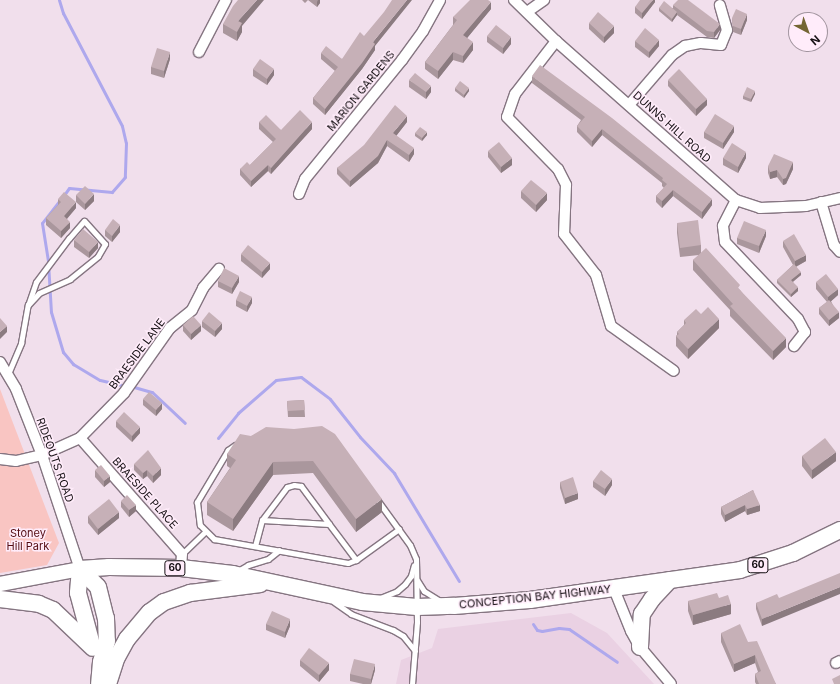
<!DOCTYPE html>
<html>
<head>
<meta charset="utf-8">
<style>
	body { margin:0 }
	#map { position:relative; width:840px; height:684px; overflow:hidden; background:#f1dfec; font-family:Inter,sans-serif }
	div>[style] { position:absolute }
	.built>* { inset:0; background:#ead1e3 }
	.green>* { inset:0; background:#f9c5c2 }
	.stream>* { height:3px; margin:-1.5px; padding:0 1.5px; transform-origin:1.5px; border-radius:1.5px; background:#aea8ed }
	.roads { filter:drop-shadow(1px 0 #857581) drop-shadow(-1px 0 #857581) drop-shadow(0 1px #857581) drop-shadow(0 -1px #857581) }
	.lane>* { height:5px; margin:-2.5px; padding:0 2.5px; transform-origin:2.5px; border-radius:2.5px; background:#fff }
	.street>* { height:10px; margin:-5px; padding:0 5px; transform-origin:5px; border-radius:5px; background:#fff }
	.secondary>* { height:14px; margin:-7px; padding:0 7px; transform-origin:7px; border-radius:7px; background:#fff }
	.primary>* { height:16px; margin:-8px; padding:0 8px; transform-origin:8px; border-radius:8px; background:#fff }
	.wall>* { inset:0; background:#aa979d }
	.shaded-wall>* { inset:0; background:#8b7b80 }
	.building>* { inset:0; background:#c6b0b7 }
	span { translate:-50% -50%; white-space:nowrap; text-align:center; line-height:1.15; -webkit-text-stroke:3px #ffecfa; paint-order:stroke }
	.shield-label span { padding:1px 3px; background:#ffecfa; border:1px solid; border-radius:3px; -webkit-text-stroke-width:0 }
	.shield-label { font-size:10px; color:#150f13; font-weight:700 }
	.street-label { font-size:11px; color:#150f13 }
	.park-label { font-size:11px; color:#540d13 }
	.north { position:absolute; left:788px; top:12px; width:40px; height:40px; box-sizing:border-box; background:#ffecfa; border:1px solid #a1949e; border-radius:50%; rotate:139deg; font-size:11px; font-weight:700; line-height:16px; text-align:center; color:#150f13 }
	.north::after { content:''; display:block; margin:auto; width:14px; height:18px; background:#746533; clip-path:polygon(50% 0,100% 100%,50% 72%,0 100%) }
</style>
</head>
<body>
<div id="map">
	<div class="built">
		<i style="clip-path:polygon(571px 613px,607px 633px,654px 684px,396px 684px,401px 660px,432px 648px,438px 629px)"></i>
	</div>
	<div class="green">
		<i style="clip-path:polygon(0 389px,59px 543px,47px 565px,0 573px)"></i>
	</div>
	<div class="stream">
		<i style="left:59px;top:0;width:14px;rotate:73deg"></i>
		<i style="left:63px;top:13px;width:127px;rotate:62.4deg"></i>
		<i style="left:122px;top:126px;width:17px;rotate:77deg"></i>
		<i style="left:126px;top:143px;width:34px;rotate:92deg"></i>
		<i style="left:125px;top:177px;width:20px;rotate:131deg"></i>
		<i style="left:112px;top:192px;width:43px;rotate:-174.7deg"></i>
		<i style="left:69px;top:188px;width:9px;rotate:126deg"></i>
		<i style="left:60px;top:200px;width:29px;rotate:128deg"></i>
		<i style="left:42px;top:223px;width:39px;rotate:81deg"></i>
		<i style="left:48px;top:262px;width:50px;rotate:86.6deg"></i>
		<i style="left:51px;top:312px;width:42px;rotate:73.3deg"></i>
		<i style="left:63px;top:352px;width:16px;rotate:50deg"></i>
		<i style="left:73px;top:364px;width:31px;rotate:31deg"></i>
		<i style="left:100px;top:380px;width:23px;rotate:13deg"></i>
		<i style="left:134px;top:387px;width:19px;rotate:16deg"></i>
		<i style="left:152px;top:392px;width:45px;rotate:43.2deg"></i>
		<i style="left:218px;top:438px;width:32px;rotate:-51deg"></i>
		<i style="left:238px;top:413px;width:50px;rotate:-41deg"></i>
		<i style="left:276px;top:380px;width:25px;rotate:-7deg"></i>
		<i style="left:301px;top:377px;width:36px;rotate:37deg"></i>
		<i style="left:330px;top:399px;width:48px;rotate:51.7deg"></i>
		<i style="left:360px;top:437px;width:50px;rotate:46.6deg"></i>
		<i style="left:394px;top:473px;width:126px;rotate:59deg"></i>
		<i style="left:533px;top:624px;width:7px;rotate:56deg"></i>
		<i style="left:537px;top:630px;width:5px;rotate:11deg"></i>
		<i style="left:542px;top:631px;width:17px;rotate:-10deg"></i>
		<i style="left:559px;top:628px;width:10px;rotate:6deg"></i>
		<i style="left:569px;top:629px;width:58px;rotate:34.5deg"></i>
	</div>
	<div class="roads">
		<div class="lane">
			<i style="left:8px;top:374px;width:34px;rotate:-67deg"></i>
			<i style="left:21px;top:343px;width:39px;rotate:-80deg"></i>
			<i style="left:28px;top:305px;width:16px;rotate:-47deg"></i>
			<i style="left:39px;top:293px;width:34px;rotate:-24deg"></i>
			<i style="left:70px;top:279px;width:36px;rotate:-39deg"></i>
			<i style="left:98px;top:256px;width:14px;rotate:-60deg"></i>
			<i style="left:105px;top:244px;width:31px;rotate:-132deg"></i>
			<i style="left:84px;top:221px;width:23px;rotate:131deg"></i>
			<i style="left:69px;top:238px;width:55px;rotate:126.9deg"></i>
			<i style="left:36px;top:282px;width:24px;rotate:109deg"></i>
			<i style="left:235px;top:445px;width:9px;rotate:144deg"></i>
			<i style="left:228px;top:450px;width:61px;rotate:120.8deg"></i>
			<i style="left:197px;top:502px;width:23px;rotate:83deg"></i>
			<i style="left:200px;top:525px;width:20px;rotate:45deg"></i>
			<i style="left:214px;top:539px;width:136px;rotate:10.2deg"></i>
			<i style="left:348px;top:563px;width:9px;rotate:-21deg"></i>
			<i style="left:356px;top:560px;width:53px;rotate:-35.8deg"></i>
			<i style="left:378px;top:501px;width:54px;rotate:54deg"></i>
			<i style="left:410px;top:545px;width:15px;rotate:67deg"></i>
			<i style="left:416px;top:559px;width:63px;rotate:89.1deg"></i>
			<i style="left:417px;top:622px;width:62px;rotate:94.6deg"></i>
			<i style="left:262px;top:520px;width:41px;rotate:-52.9deg"></i>
			<i style="left:287px;top:487px;width:7px;rotate:-16deg"></i>
			<i style="left:294px;top:485px;width:7px;rotate:8deg"></i>
			<i style="left:301px;top:486px;width:47px;rotate:53.6deg"></i>
			<i style="left:255px;top:546px;width:27px;rotate:-75deg"></i>
			<i style="left:262px;top:520px;width:67px;rotate:3.4deg"></i>
			<i style="left:329px;top:524px;width:45px;rotate:53.1deg"></i>
			<i style="left:182px;top:554px;width:32px;rotate:-44deg"></i>
			<i style="left:238px;top:571px;width:12px;rotate:-31deg"></i>
			<i style="left:248px;top:565px;width:21px;rotate:-17deg"></i>
			<i style="left:268px;top:559px;width:14px;rotate:-39deg"></i>
			<i style="left:417px;top:580px;width:13px;rotate:58deg"></i>
			<i style="left:424px;top:591px;width:19px;rotate:32deg"></i>
			<i style="left:380px;top:598px;width:18px;rotate:-22deg"></i>
			<i style="left:397px;top:591px;width:11px;rotate:-41deg"></i>
			<i style="left:405px;top:584px;width:10px;rotate:-53deg"></i>
			<i style="left:411px;top:576px;width:11px;rotate:-75deg"></i>
			<i style="left:334px;top:602px;width:21px;rotate:35deg"></i>
			<i style="left:351px;top:614px;width:45px;rotate:20.9deg"></i>
			<i style="left:393px;top:630px;width:12px;rotate:31deg"></i>
			<i style="left:403px;top:636px;width:19px;rotate:51deg"></i>
		</div>
		<div class="street">
			<i style="left:514px;top:0;width:59px;rotate:44.3deg"></i>
			<i style="left:556px;top:41px;width:240px;rotate:41.5deg"></i>
			<i style="left:736px;top:200px;width:25px;rotate:18deg"></i>
			<i style="left:760px;top:208px;width:46px;rotate:-2.5deg"></i>
			<i style="left:806px;top:206px;width:35px;rotate:-13deg"></i>
			<i style="left:527px;top:12px;width:21px;rotate:-35deg"></i>
			<i style="left:556px;top:41px;width:67px;rotate:127.7deg"></i>
			<i style="left:515px;top:94px;width:24px;rotate:109deg"></i>
			<i style="left:507px;top:117px;width:73px;rotate:45.6deg"></i>
			<i style="left:558px;top:169px;width:18px;rotate:63deg"></i>
			<i style="left:566px;top:185px;width:49px;rotate:92.3deg"></i>
			<i style="left:564px;top:234px;width:52px;rotate:52deg"></i>
			<i style="left:596px;top:275px;width:53px;rotate:73.6deg"></i>
			<i style="left:611px;top:326px;width:77px;rotate:35.5deg"></i>
			<i style="left:199px;top:52px;width:59px;rotate:-62.6deg"></i>
			<i style="left:629px;top:105px;width:66px;rotate:-49.3deg"></i>
			<i style="left:672px;top:55px;width:16px;rotate:-35deg"></i>
			<i style="left:685px;top:46px;width:16px;rotate:-11deg"></i>
			<i style="left:701px;top:43px;width:20px;rotate:6deg"></i>
			<i style="left:721px;top:45px;width:16px;rotate:-68deg"></i>
			<i style="left:727px;top:30px;width:26px;rotate:-106deg"></i>
			<i style="left:299px;top:194px;width:16px;rotate:-68deg"></i>
			<i style="left:305px;top:179px;width:154px;rotate:-50.8deg"></i>
			<i style="left:402px;top:60px;width:36px;rotate:-54deg"></i>
			<i style="left:423px;top:31px;width:35px;rotate:-61deg"></i>
			<i style="left:736px;top:200px;width:29px;rotate:117deg"></i>
			<i style="left:723px;top:226px;width:16px;rotate:83deg"></i>
			<i style="left:725px;top:242px;width:106px;rotate:46.5deg"></i>
			<i style="left:798px;top:319px;width:15px;rotate:62deg"></i>
			<i style="left:805px;top:332px;width:18px;rotate:128deg"></i>
			<i style="left:821px;top:202px;width:45px;rotate:73.2deg"></i>
			<i style="left:834px;top:245px;width:9px;rotate:49deg"></i>
			<i style="left:0;top:362px;width:31px;rotate:59deg"></i>
			<i style="left:16px;top:389px;width:71px;rotate:68.5deg"></i>
			<i style="left:42px;top:455px;width:120px;rotate:71.6deg"></i>
			<i style="left:80px;top:438px;width:154px;rotate:48.7deg"></i>
			<i style="left:182px;top:554px;width:14px;rotate:94deg"></i>
			<i style="left:0;top:459px;width:16px;rotate:7deg"></i>
			<i style="left:16px;top:461px;width:27px;rotate:-13deg"></i>
			<i style="left:42px;top:455px;width:42px;rotate:-24.1deg"></i>
			<i style="left:80px;top:438px;width:63px;rotate:-45.6deg"></i>
			<i style="left:124px;top:393px;width:80px;rotate:-54.7deg"></i>
			<i style="left:170px;top:328px;width:28px;rotate:-39deg"></i>
			<i style="left:192px;top:310px;width:25px;rotate:-63deg"></i>
			<i style="left:203px;top:288px;width:25px;rotate:-50deg"></i>
			<i style="left:614px;top:589px;width:45px;rotate:68deg"></i>
			<i style="left:631px;top:631px;width:18px;rotate:61deg"></i>
			<i style="left:640px;top:647px;width:48px;rotate:50deg"></i>
			<i style="left:836px;top:663px;width:4px;rotate:-27deg"></i>
		</div>
		<div class="secondary">
			<i style="left:0;top:584px;width:81px;rotate:-10.6deg"></i>
		</div>
		<div class="primary">
			<i style="left:80px;top:569px;width:29px;rotate:-4deg"></i>
			<i style="left:109px;top:567px;width:72px;rotate:0.8deg"></i>
			<i style="left:181px;top:568px;width:52px;rotate:6.6deg"></i>
			<i style="left:233px;top:574px;width:132px;rotate:12.2deg"></i>
			<i style="left:362px;top:602px;width:55px;rotate:5.2deg"></i>
			<i style="left:417px;top:607px;width:37px;rotate:-2deg"></i>
			<i style="left:454px;top:606px;width:76px;rotate:-4.5deg"></i>
			<i style="left:530px;top:600px;width:212px;rotate:-8.1deg"></i>
			<i style="left:740px;top:570px;width:56px;rotate:-17.8deg"></i>
			<i style="left:793px;top:553px;width:52px;rotate:-26.1deg"></i>
			<i style="left:80px;top:569px;width:25px;rotate:45deg"></i>
			<i style="left:98px;top:587px;width:32px;rotate:76deg"></i>
			<i style="left:106px;top:618px;width:23px;rotate:88deg"></i>
			<i style="left:107px;top:641px;width:22px;rotate:106deg"></i>
			<i style="left:101px;top:662px;width:22px;rotate:95deg"></i>
			<i style="left:80px;top:569px;width:24px;rotate:95deg"></i>
			<i style="left:78px;top:593px;width:54px;rotate:74.9deg"></i>
			<i style="left:0;top:599px;width:39px;rotate:7deg"></i>
			<i style="left:39px;top:604px;width:15px;rotate:23deg"></i>
			<i style="left:53px;top:610px;width:55px;rotate:43.5deg"></i>
			<i style="left:640px;top:647px;width:33px;rotate:-87deg"></i>
			<i style="left:642px;top:614px;width:18px;rotate:-56deg"></i>
			<i style="left:652px;top:599px;width:26px;rotate:-47deg"></i>
			<i style="left:108px;top:684px;width:28px;rotate:-72deg"></i>
			<i style="left:117px;top:657px;width:21px;rotate:-61deg"></i>
			<i style="left:127px;top:639px;width:35px;rotate:-50deg"></i>
			<i style="left:150px;top:612px;width:17px;rotate:-36deg"></i>
			<i style="left:164px;top:602px;width:28px;rotate:-19deg"></i>
			<i style="left:190px;top:593px;width:71px;rotate:-7.3deg"></i>
		</div>
	</div>
	<div class="wall">
		<i style="clip-path:polygon(302px 0,320px 0,320px 3px,317px 7px,308px 0,305px 3px)"></i>
		<i style="clip-path:polygon(655px 0,655px 2px,642px 19px,635px 13px,635px 7px)"></i>
		<i style="clip-path:polygon(673px 5px,720px 30px,714px 38px,707px 37px,677px 15px,672px 22px,659px 11px,659px 8px,673px 8px)"></i>
		<i style="clip-path:polygon(491px 9px,467px 38px,473px 50px,463px 63px,453px 60px,438px 79px,425px 69px,425px 62px,453px 25px,453px 17px)"></i>
		<i style="clip-path:polygon(732px 18px,747px 20px,741px 35px,733px 32px)"></i>
		<i style="clip-path:polygon(589px 23px,614px 33px,604px 43px,589px 29px)"></i>
		<i style="clip-path:polygon(223px 24px,242px 26px,242px 32px,237px 41px,223px 33px)"></i>
		<i style="clip-path:polygon(487px 36px,511px 44px,503px 54px,487px 42px)"></i>
		<i style="clip-path:polygon(635px 41px,659px 46px,649px 58px,635px 47px)"></i>
		<i style="clip-path:polygon(375px 46px,375px 50px,362px 69px,325px 115px,313px 104px,313px 98px,335px 71px,321px 59px,321px 53px,342px 59px)"></i>
		<i style="clip-path:polygon(170px 59px,164px 78px,151px 74px,151px 67px)"></i>
		<i style="clip-path:polygon(253px 69px,274px 75px,267px 85px,253px 76px)"></i>
		<i style="clip-path:polygon(532px 76px,712px 205px,702px 219px,673px 196px,662px 208px,656px 202px,656px 196px,664px 188px,662px 186px,662px 183px,602px 135px,592px 147px,577px 132px,577px 126px,581px 120px,532px 83px)"></i>
		<i style="clip-path:polygon(409px 80px,431px 92px,426px 99px,409px 87px)"></i>
		<i style="clip-path:polygon(668px 80px,707px 105px,696px 116px,668px 86px)"></i>
		<i style="clip-path:polygon(455px 88px,469px 91px,464px 98px,455px 91px)"></i>
		<i style="clip-path:polygon(755px 94px,751px 102px,743px 99px,743px 96px)"></i>
		<i style="clip-path:polygon(259px 122px,281px 130px,312px 129px,271px 174px,268px 171px,251px 187px,240px 175px,240px 169px,250px 165px,273px 142px,259px 129px)"></i>
		<i style="clip-path:polygon(407px 122px,396px 136px,414px 154px,409px 162px,387px 146px,378px 163px,350px 187px,337px 174px,337px 168px)"></i>
		<i style="clip-path:polygon(704px 132px,734px 132px,723px 149px,704px 138px)"></i>
		<i style="clip-path:polygon(415px 133px,427px 135px,422px 141px,415px 136px)"></i>
		<i style="clip-path:polygon(488px 151px,512px 165px,501px 173px,488px 157px)"></i>
		<i style="clip-path:polygon(723px 158px,746px 158px,738px 173px,723px 165px)"></i>
		<i style="clip-path:polygon(768px 166px,793px 169px,786px 184px,783px 185px,777px 177px,770px 179px,768px 173px)"></i>
		<i style="clip-path:polygon(521px 191px,547px 200px,536px 212px,521px 198px)"></i>
		<i style="clip-path:polygon(76px 195px,94px 201px,85px 210px,76px 202px)"></i>
		<i style="clip-path:polygon(58px 199px,76px 208px,67px 219px,70px 228px,61px 238px,46px 225px,46px 218px,58px 205px)"></i>
		<i style="clip-path:polygon(677px 223px,701px 245px,701px 253px,740px 290px,786px 347px,773px 360px,730px 316px,730px 310px,693px 270px,693px 260px,699px 255px,680px 257px,677px 233px)"></i>
		<i style="clip-path:polygon(105px 230px,120px 232px,112px 242px,105px 236px)"></i>
		<i style="clip-path:polygon(766px 236px,759px 253px,737px 244px,737px 238px)"></i>
		<i style="clip-path:polygon(74px 240px,98px 248px,89px 258px,74px 247px)"></i>
		<i style="clip-path:polygon(783px 241px,806px 261px,796px 267px,801px 275px,793px 282px,798px 291px,791px 297px,777px 283px,777px 280px,793px 265px,783px 247px)"></i>
		<i style="clip-path:polygon(241px 254px,270px 269px,262px 278px,241px 261px)"></i>
		<i style="clip-path:polygon(218px 281px,239px 282px,232px 294px,218px 287px)"></i>
		<i style="clip-path:polygon(816px 282px,838px 295px,831px 301px,839px 318px,829px 326px,819px 314px,819px 308px,827px 302px,816px 289px)"></i>
		<i style="clip-path:polygon(236px 300px,252px 303px,247px 312px,236px 306px)"></i>
		<i style="clip-path:polygon(684px 320px,719px 328px,688px 359px,676px 346px,676px 336px,677px 335px,677px 332px,684px 325px)"></i>
		<i style="clip-path:polygon(202px 321px,222px 329px,215px 337px,202px 327px)"></i>
		<i style="clip-path:polygon(183px 325px,201px 331px,191px 340px,183px 331px)"></i>
		<i style="clip-path:polygon(143px 399px,162px 409px,156px 416px,143px 405px)"></i>
		<i style="clip-path:polygon(304px 400px,305px 417px,288px 417px,287px 401px)"></i>
		<i style="clip-path:polygon(116px 421px,140px 433px,132px 442px,116px 427px)"></i>
		<i style="clip-path:polygon(294px 429px,382px 512px,356px 532px,313px 473px,273px 475px,233px 531px,207px 515px,207px 502px,230px 468px,227px 466px,227px 454px,251px 436px)"></i>
		<i style="clip-path:polygon(802px 456px,836px 461px,812px 479px,802px 466px)"></i>
		<i style="clip-path:polygon(134px 464px,161px 475px,153px 483px,147px 476px,143px 479px,134px 470px)"></i>
		<i style="clip-path:polygon(95px 470px,110px 482px,104px 487px,95px 477px)"></i>
		<i style="clip-path:polygon(593px 481px,612px 485px,605px 496px,593px 487px)"></i>
		<i style="clip-path:polygon(560px 482px,578px 499px,565px 504px,560px 488px)"></i>
		<i style="clip-path:polygon(753px 490px,760px 511px,747px 515px,745px 511px,725px 522px,721px 514px,721px 507px)"></i>
		<i style="clip-path:polygon(121px 501px,136px 511px,129px 517px,121px 507px)"></i>
		<i style="clip-path:polygon(88px 516px,119px 518px,98px 535px,88px 523px)"></i>
		<i style="clip-path:polygon(719px 598px,731px 614px,693px 625px,688px 611px,688px 601px)"></i>
		<i style="clip-path:polygon(779px 598px,762px 626px,756px 609px,756px 603px)"></i>
		<i style="clip-path:polygon(266px 624px,290px 626px,285px 638px,266px 630px)"></i>
		<i style="clip-path:polygon(721px 633px,748px 642px,776px 684px,756px 684px,755px 682px,755px 674px,758px 672px,755px 663px,734px 672px,721px 642px)"></i>
		<i style="clip-path:polygon(300px 660px,329px 670px,319px 682px,300px 666px)"></i>
		<i style="clip-path:polygon(375px 670px,371px 684px,363px 684px,350px 681px,350px 674px)"></i>
	</div>
	<div class="shaded-wall">
		<i style="clip-path:polygon(257px 0,264px 0,242px 26px,242px 32px,237px 41px,237px 32px,238px 21px)"></i>
		<i style="clip-path:polygon(318px 0,320px 0,320px 3px,317px 7px,317px 2px)"></i>
		<i style="clip-path:polygon(407px 0,412px 0,375px 46px,375px 50px,362px 69px,325px 115px,325px 109px,373px 42px)"></i>
		<i style="clip-path:polygon(653px 0,655px 0,655px 2px,642px 19px,642px 13px)"></i>
		<i style="clip-path:polygon(491px 2px,491px 9px,463px 43px,463px 35px)"></i>
		<i style="clip-path:polygon(677px 12px,677px 15px,672px 22px,672px 19px)"></i>
		<i style="clip-path:polygon(747px 14px,747px 20px,741px 35px,741px 29px)"></i>
		<i style="clip-path:polygon(720px 24px,720px 30px,714px 38px,714px 32px)"></i>
		<i style="clip-path:polygon(614px 26px,614px 33px,604px 43px,604px 37px)"></i>
		<i style="clip-path:polygon(511px 37px,511px 44px,503px 54px,503px 48px)"></i>
		<i style="clip-path:polygon(659px 40px,659px 46px,649px 58px,649px 52px)"></i>
		<i style="clip-path:polygon(473px 42px,473px 50px,463px 63px,463px 56px)"></i>
		<i style="clip-path:polygon(170px 52px,170px 59px,164px 78px,164px 71px)"></i>
		<i style="clip-path:polygon(453px 52px,453px 60px,438px 79px,438px 71px)"></i>
		<i style="clip-path:polygon(274px 69px,274px 75px,267px 85px,267px 79px)"></i>
		<i style="clip-path:polygon(431px 86px,431px 92px,426px 99px,426px 92px)"></i>
		<i style="clip-path:polygon(469px 88px,469px 91px,464px 98px,464px 95px)"></i>
		<i style="clip-path:polygon(755px 91px,755px 94px,751px 102px,751px 99px)"></i>
		<i style="clip-path:polygon(707px 99px,707px 105px,696px 116px,696px 109px)"></i>
		<i style="clip-path:polygon(407px 116px,407px 122px,393px 140px,393px 133px)"></i>
		<i style="clip-path:polygon(312px 122px,312px 129px,271px 174px,271px 168px)"></i>
		<i style="clip-path:polygon(734px 126px,734px 132px,723px 149px,723px 143px)"></i>
		<i style="clip-path:polygon(602px 129px,602px 135px,592px 147px,592px 141px)"></i>
		<i style="clip-path:polygon(427px 132px,427px 135px,422px 141px,422px 138px)"></i>
		<i style="clip-path:polygon(387px 140px,387px 146px,378px 163px,350px 187px,350px 181px)"></i>
		<i style="clip-path:polygon(414px 148px,414px 154px,409px 162px,409px 155px)"></i>
		<i style="clip-path:polygon(746px 152px,746px 158px,738px 173px,738px 167px)"></i>
		<i style="clip-path:polygon(512px 158px,512px 165px,501px 173px,501px 167px)"></i>
		<i style="clip-path:polygon(793px 162px,793px 169px,786px 184px,783px 185px,783px 179px)"></i>
		<i style="clip-path:polygon(268px 165px,268px 171px,251px 187px,251px 181px)"></i>
		<i style="clip-path:polygon(777px 170px,777px 177px,770px 179px,770px 172px)"></i>
		<i style="clip-path:polygon(673px 190px,673px 196px,662px 208px,662px 201px)"></i>
		<i style="clip-path:polygon(547px 193px,547px 200px,536px 212px,536px 205px)"></i>
		<i style="clip-path:polygon(94px 194px,94px 201px,85px 210px,85px 204px)"></i>
		<i style="clip-path:polygon(712px 199px,712px 205px,702px 219px,702px 212px)"></i>
		<i style="clip-path:polygon(76px 202px,76px 208px,64px 222px,64px 216px)"></i>
		<i style="clip-path:polygon(70px 222px,70px 228px,61px 238px,61px 231px)"></i>
		<i style="clip-path:polygon(120px 225px,120px 232px,112px 242px,112px 236px)"></i>
		<i style="clip-path:polygon(766px 230px,766px 236px,759px 253px,759px 246px)"></i>
		<i style="clip-path:polygon(98px 242px,98px 248px,89px 258px,89px 252px)"></i>
		<i style="clip-path:polygon(806px 255px,806px 261px,795px 267px,795px 261px)"></i>
		<i style="clip-path:polygon(270px 263px,270px 269px,262px 278px,262px 272px)"></i>
		<i style="clip-path:polygon(801px 272px,801px 275px,791px 283px,791px 280px)"></i>
		<i style="clip-path:polygon(239px 276px,239px 282px,232px 294px,232px 288px)"></i>
		<i style="clip-path:polygon(798px 287px,798px 291px,791px 297px,791px 294px)"></i>
		<i style="clip-path:polygon(838px 289px,838px 295px,828px 304px,828px 297px)"></i>
		<i style="clip-path:polygon(252px 297px,252px 303px,247px 312px,247px 306px)"></i>
		<i style="clip-path:polygon(839px 312px,839px 318px,829px 326px,829px 320px)"></i>
		<i style="clip-path:polygon(719px 319px,719px 328px,688px 359px,688px 349px)"></i>
		<i style="clip-path:polygon(222px 323px,222px 329px,215px 337px,215px 331px)"></i>
		<i style="clip-path:polygon(201px 325px,201px 331px,191px 340px,191px 334px)"></i>
		<i style="clip-path:polygon(7px 326px,7px 332px,0 339px,0 332px)"></i>
		<i style="clip-path:polygon(786px 338px,786px 347px,773px 360px,773px 351px)"></i>
		<i style="clip-path:polygon(162px 403px,162px 409px,156px 416px,156px 410px)"></i>
		<i style="clip-path:polygon(140px 427px,140px 433px,132px 442px,132px 436px)"></i>
		<i style="clip-path:polygon(836px 452px,836px 461px,812px 479px,812px 470px)"></i>
		<i style="clip-path:polygon(273px 462px,273px 475px,233px 531px,233px 519px)"></i>
		<i style="clip-path:polygon(161px 468px,161px 475px,153px 483px,153px 476px)"></i>
		<i style="clip-path:polygon(147px 470px,147px 476px,143px 479px,143px 473px)"></i>
		<i style="clip-path:polygon(110px 476px,110px 482px,104px 487px,104px 481px)"></i>
		<i style="clip-path:polygon(612px 479px,612px 485px,605px 496px,605px 489px)"></i>
		<i style="clip-path:polygon(578px 493px,578px 499px,565px 504px,565px 498px)"></i>
		<i style="clip-path:polygon(382px 499px,382px 512px,356px 532px,356px 519px)"></i>
		<i style="clip-path:polygon(136px 505px,136px 511px,129px 517px,129px 510px)"></i>
		<i style="clip-path:polygon(745px 505px,745px 511px,725px 522px,725px 515px)"></i>
		<i style="clip-path:polygon(760px 505px,760px 511px,747px 515px,747px 509px)"></i>
		<i style="clip-path:polygon(119px 512px,119px 518px,98px 535px,98px 529px)"></i>
		<i style="clip-path:polygon(840px 587px,840px 594px,762px 626px,762px 619px)"></i>
		<i style="clip-path:polygon(731px 604px,731px 614px,693px 625px,693px 615px)"></i>
		<i style="clip-path:polygon(290px 619px,290px 626px,285px 638px,285px 632px)"></i>
		<i style="clip-path:polygon(755px 655px,755px 663px,734px 672px,734px 664px)"></i>
		<i style="clip-path:polygon(329px 663px,329px 670px,319px 682px,319px 675px)"></i>
		<i style="clip-path:polygon(375px 664px,375px 670px,371px 684px,371px 679px)"></i>
	</div>
	<div class="building">
		<i style="clip-path:polygon(238px 0,257px 0,238px 21px,242px 23px,237px 32px,223px 24px,233px 6px)"></i>
		<i style="clip-path:polygon(392px 0,407px 0,373px 42px,375px 44px,362px 63px,325px 109px,313px 98px,338px 67px,321px 53px,326px 46px,342px 59px,360px 32px,364px 36px,384px 12px)"></i>
		<i style="clip-path:polygon(470px 0,488px 0,491px 2px,463px 35px,473px 42px,463px 56px,453px 52px,438px 71px,425px 62px,457px 20px,453px 17px)"></i>
		<i style="clip-path:polygon(640px 0,653px 0,642px 13px,635px 7px)"></i>
		<i style="clip-path:polygon(678px 0,688px 0,720px 24px,714px 32px,707px 31px,673px 5px)"></i>
		<i style="clip-path:polygon(664px 1px,677px 12px,672px 19px,659px 8px)"></i>
		<i style="clip-path:polygon(736px 9px,747px 14px,741px 29px,733px 26px,732px 18px)"></i>
		<i style="clip-path:polygon(598px 12px,614px 26px,604px 37px,589px 23px)"></i>
		<i style="clip-path:polygon(496px 25px,511px 37px,503px 48px,487px 36px)"></i>
		<i style="clip-path:polygon(645px 28px,659px 40px,649px 52px,635px 41px)"></i>
		<i style="clip-path:polygon(157px 48px,170px 52px,164px 71px,151px 67px)"></i>
		<i style="clip-path:polygon(260px 59px,274px 69px,267px 79px,253px 69px)"></i>
		<i style="clip-path:polygon(540px 65px,612px 118px,712px 199px,702px 212px,673px 190px,662px 201px,656px 196px,667px 184px,662px 180px,663px 178px,602px 129px,592px 141px,577px 126px,585px 117px,532px 76px)"></i>
		<i style="clip-path:polygon(679px 69px,707px 99px,696px 109px,668px 80px)"></i>
		<i style="clip-path:polygon(415px 73px,431px 86px,426px 92px,409px 80px)"></i>
		<i style="clip-path:polygon(460px 81px,469px 88px,464px 95px,455px 88px)"></i>
		<i style="clip-path:polygon(747px 87px,755px 91px,751px 99px,743px 96px)"></i>
		<i style="clip-path:polygon(395px 105px,407px 116px,393px 133px,414px 148px,409px 155px,387px 140px,378px 156px,350px 181px,337px 168px,364px 145px)"></i>
		<i style="clip-path:polygon(300px 110px,312px 122px,271px 168px,268px 165px,251px 181px,240px 169px,247px 162px,250px 165px,276px 139px,259px 122px,266px 115px,281px 130px)"></i>
		<i style="clip-path:polygon(715px 114px,734px 126px,723px 143px,704px 132px)"></i>
		<i style="clip-path:polygon(420px 127px,427px 132px,422px 138px,415px 133px)"></i>
		<i style="clip-path:polygon(499px 142px,512px 158px,501px 167px,488px 151px)"></i>
		<i style="clip-path:polygon(732px 143px,746px 152px,738px 167px,723px 158px)"></i>
		<i style="clip-path:polygon(774px 154px,793px 162px,786px 178px,783px 179px,777px 170px,770px 172px,768px 166px)"></i>
		<i style="clip-path:polygon(531px 180px,547px 193px,536px 205px,521px 191px)"></i>
		<i style="clip-path:polygon(85px 186px,94px 194px,85px 204px,76px 195px)"></i>
		<i style="clip-path:polygon(64px 192px,76px 202px,64px 216px,70px 222px,61px 231px,46px 218px,61px 202px,58px 199px)"></i>
		<i style="clip-path:polygon(113px 219px,120px 225px,112px 236px,105px 230px)"></i>
		<i style="clip-path:polygon(698px 220px,701px 245px,680px 248px,677px 223px)"></i>
		<i style="clip-path:polygon(744px 221px,766px 230px,759px 246px,737px 238px)"></i>
		<i style="clip-path:polygon(83px 229px,98px 242px,89px 252px,74px 240px)"></i>
		<i style="clip-path:polygon(794px 234px,806px 255px,795px 261px,783px 241px)"></i>
		<i style="clip-path:polygon(248px 245px,270px 263px,262px 272px,241px 254px)"></i>
		<i style="clip-path:polygon(706px 248px,740px 285px,738px 288px,786px 338px,773px 351px,730px 306px,733px 304px,693px 260px)"></i>
		<i style="clip-path:polygon(794px 264px,801px 272px,791px 280px,798px 287px,791px 294px,777px 280px)"></i>
		<i style="clip-path:polygon(224px 268px,239px 276px,232px 288px,218px 281px)"></i>
		<i style="clip-path:polygon(826px 274px,838px 289px,828px 297px,816px 282px)"></i>
		<i style="clip-path:polygon(240px 291px,252px 297px,247px 306px,236px 300px)"></i>
		<i style="clip-path:polygon(829px 300px,839px 312px,829px 320px,819px 308px)"></i>
		<i style="clip-path:polygon(708px 307px,719px 319px,688px 349px,676px 336px,679px 334px,677px 332px,686px 323px,684px 320px,696px 309px,701px 314px)"></i>
		<i style="clip-path:polygon(209px 312px,222px 323px,215px 331px,202px 321px)"></i>
		<i style="clip-path:polygon(193px 316px,201px 325px,191px 334px,183px 325px)"></i>
		<i style="clip-path:polygon(0 318px,7px 326px,0 332px)"></i>
		<i style="clip-path:polygon(149px 392px,162px 403px,156px 410px,143px 399px)"></i>
		<i style="clip-path:polygon(304px 400px,305px 410px,288px 411px,287px 401px)"></i>
		<i style="clip-path:polygon(124px 412px,140px 427px,132px 436px,116px 421px)"></i>
		<i style="clip-path:polygon(322px 426px,335px 434px,382px 499px,356px 519px,313px 461px,273px 462px,233px 519px,207px 502px,236px 460px,227px 454px,240px 434px,251px 436px,266px 427px,294px 429px)"></i>
		<i style="clip-path:polygon(825px 438px,836px 452px,812px 470px,802px 456px)"></i>
		<i style="clip-path:polygon(148px 450px,161px 468px,153px 476px,147px 470px,143px 473px,134px 464px)"></i>
		<i style="clip-path:polygon(101px 465px,110px 476px,104px 481px,95px 470px)"></i>
		<i style="clip-path:polygon(601px 470px,612px 479px,605px 489px,593px 481px)"></i>
		<i style="clip-path:polygon(573px 477px,578px 493px,565px 498px,560px 482px)"></i>
		<i style="clip-path:polygon(753px 490px,760px 505px,747px 509px,745px 505px,725px 515px,721px 507px)"></i>
		<i style="clip-path:polygon(127px 495px,136px 505px,129px 510px,121px 501px)"></i>
		<i style="clip-path:polygon(109px 499px,119px 512px,98px 529px,88px 516px)"></i>
		<i style="clip-path:polygon(840px 573px,840px 587px,762px 619px,756px 603px,777px 594px,779px 598px)"></i>
		<i style="clip-path:polygon(717px 593px,719px 598px,728px 595px,731px 604px,693px 615px,688px 601px)"></i>
		<i style="clip-path:polygon(272px 611px,290px 619px,285px 632px,266px 624px)"></i>
		<i style="clip-path:polygon(740px 624px,748px 642px,757px 641px,776px 684px,759px 684px,755px 674px,761px 671px,755px 655px,734px 664px,721px 633px)"></i>
		<i style="clip-path:polygon(309px 648px,329px 663px,319px 675px,300px 660px)"></i>
		<i style="clip-path:polygon(354px 659px,375px 664px,371px 679px,350px 674px)"></i>
		<i style="clip-path:polygon(840px 675px,840px 684px,834px 684px,832px 679px)"></i>
	</div>
	<div class="shield-label">
		<span style="left:758px;top:565px">60</span>
		<span style="left:175px;top:568px">60</span>
	</div>
	<div class="street-label">
		<span style="left:361px;top:91px;rotate:-51deg">MARION GARDENS</span>
		<span style="left:672px;top:127px;rotate:42deg">DUNNS HILL ROAD</span>
		<span style="left:137px;top:354px;rotate:-53deg">BRAESIDE LANE</span>
		<span style="left:55px;top:460px;rotate:70deg">RIDEOUTS ROAD</span>
		<span style="left:145px;top:493px;rotate:48deg">BRAESIDE PLACE</span>
		<span style="left:535px;top:597px;rotate:-6deg">CONCEPTION BAY HIGHWAY</span>
	</div>
	<div class="park-label">
		<span style="left:28px;top:540px">Stoney<br>Hill Park</span>
	</div>
	<div class="north">N</div>
</div>
</body>
</html>
